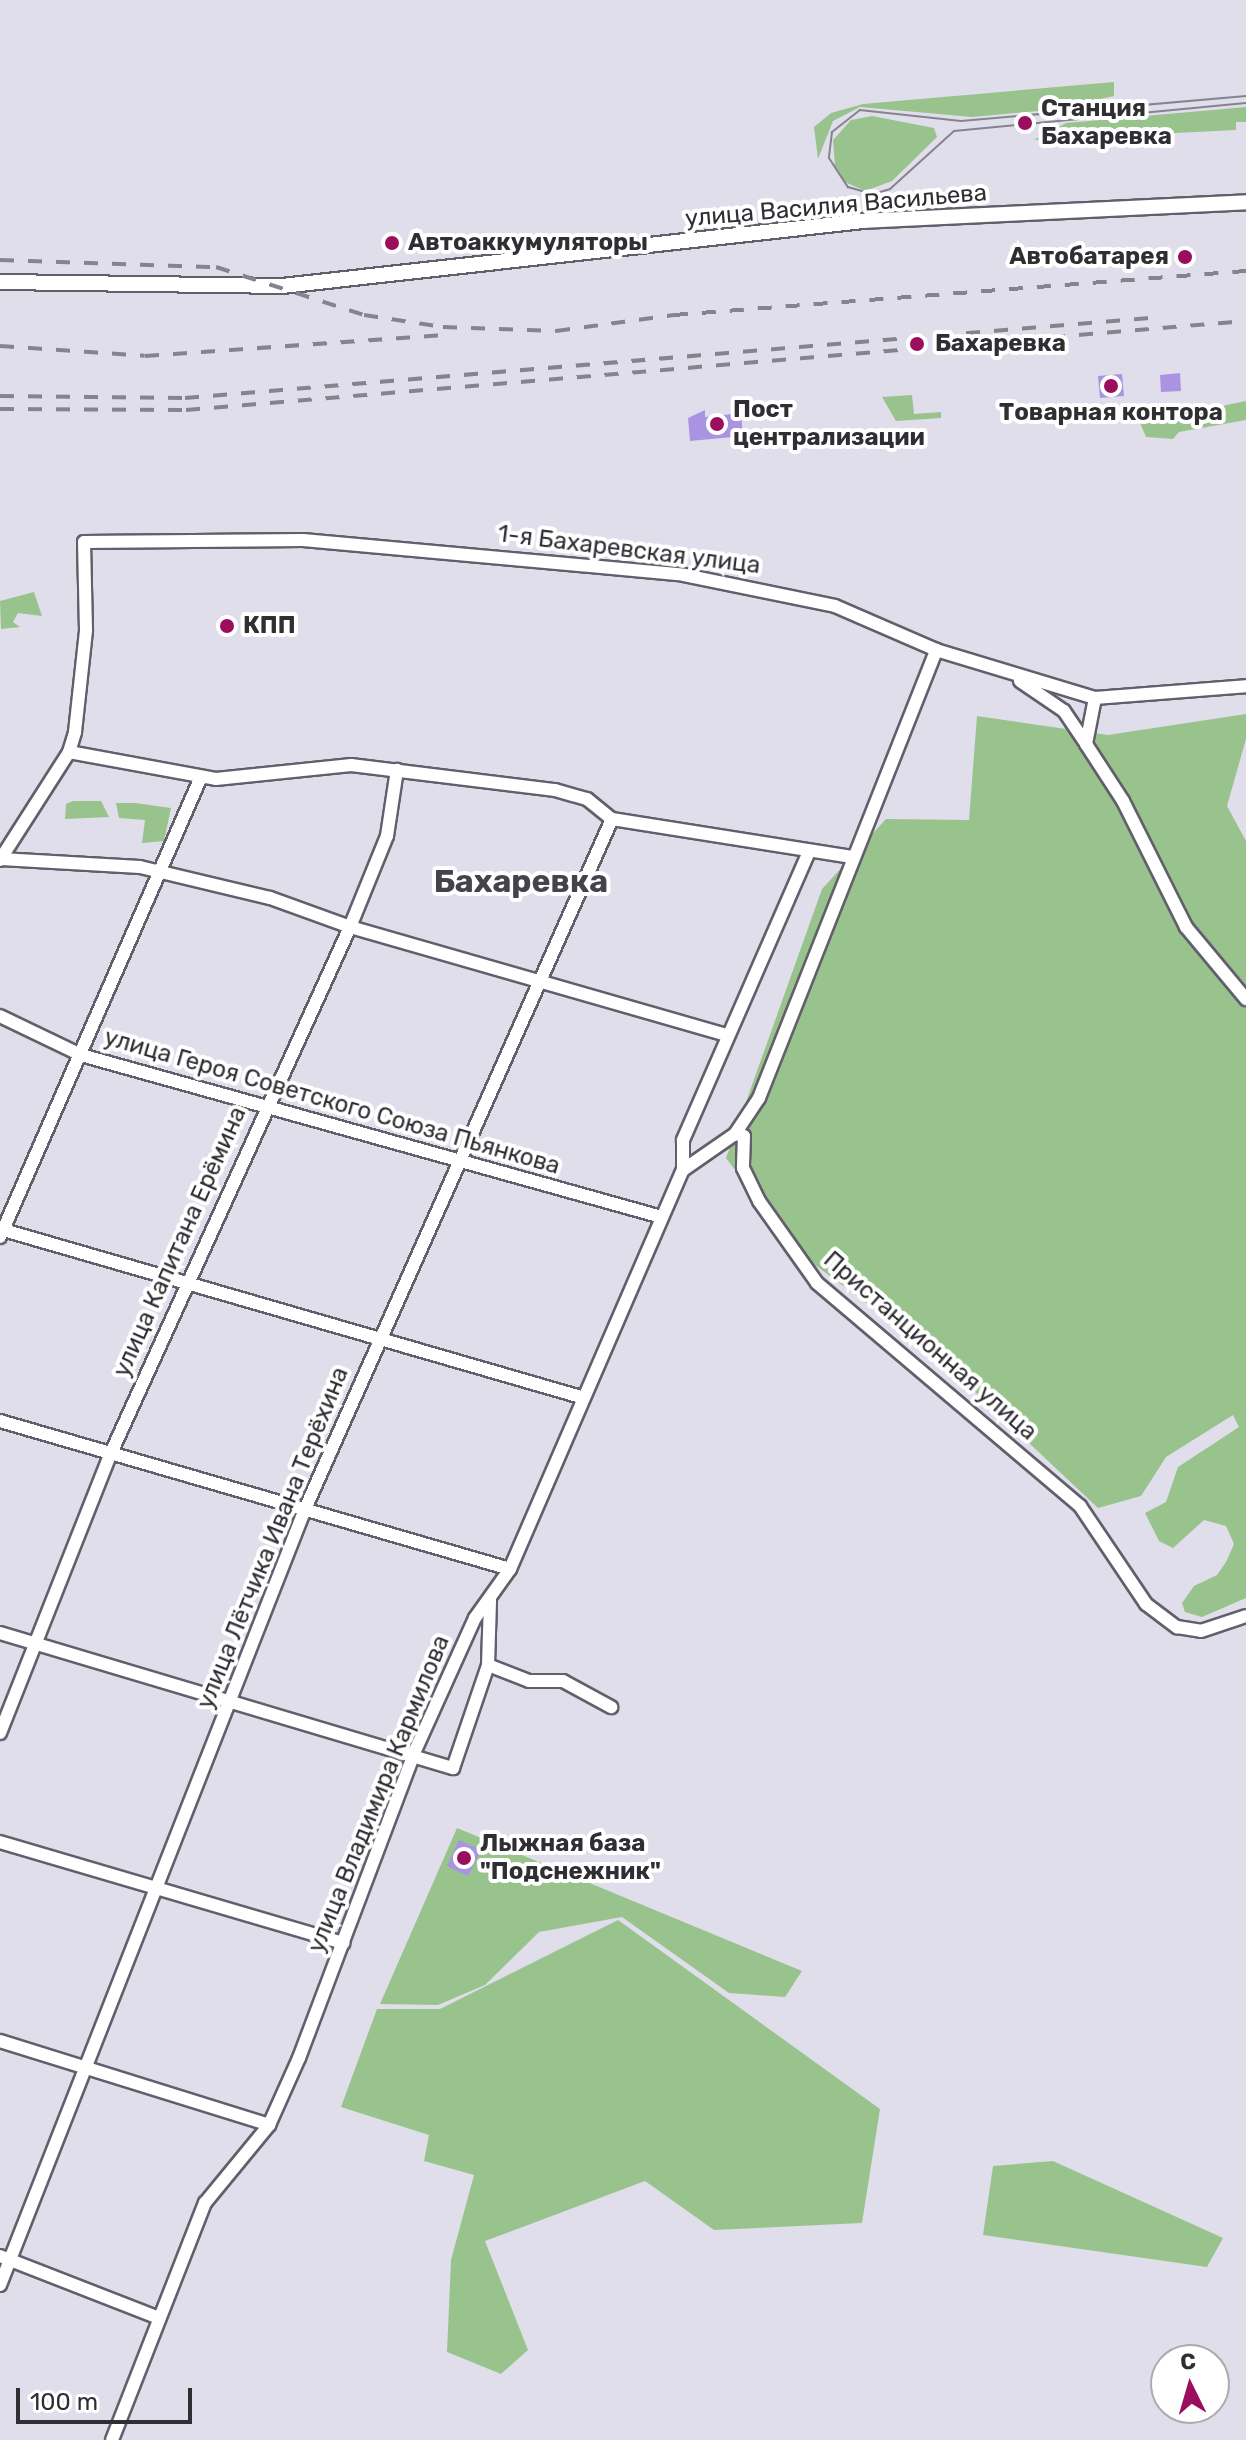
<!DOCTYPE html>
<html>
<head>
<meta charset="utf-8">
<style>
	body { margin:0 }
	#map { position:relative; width:1246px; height:2440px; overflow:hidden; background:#e1deec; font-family:Rubik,sans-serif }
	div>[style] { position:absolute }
	.green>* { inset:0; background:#99c38c }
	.building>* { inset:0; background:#aa94e1 }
	.roads { filter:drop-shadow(2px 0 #625f6b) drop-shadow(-2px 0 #625f6b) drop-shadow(0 2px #625f6b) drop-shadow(0 -2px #625f6b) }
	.minor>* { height:12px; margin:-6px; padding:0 6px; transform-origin:6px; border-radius:6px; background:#fff }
	.major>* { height:14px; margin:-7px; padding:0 7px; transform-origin:7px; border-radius:7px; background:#fff }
	.tram>* { height:2px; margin:-1px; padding:0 1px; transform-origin:1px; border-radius:1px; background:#85838d }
	.rail>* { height:4px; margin-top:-2px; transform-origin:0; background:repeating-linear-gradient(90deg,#85838d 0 14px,transparent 0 28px) }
	.dots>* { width:22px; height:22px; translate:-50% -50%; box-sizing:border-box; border:4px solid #fff; border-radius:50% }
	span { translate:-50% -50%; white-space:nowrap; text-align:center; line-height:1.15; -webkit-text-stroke:8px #fff; paint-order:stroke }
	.poi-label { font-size:24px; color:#2f2e33; font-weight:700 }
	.left { translate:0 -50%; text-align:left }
	.right { translate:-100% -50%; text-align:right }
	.street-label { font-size:24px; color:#2f2e33 }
	.district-label { font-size:32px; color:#45424e; font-weight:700 }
	.north { position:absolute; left:1150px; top:2344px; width:80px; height:80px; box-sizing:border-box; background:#fff; border:2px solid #acabad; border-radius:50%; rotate:355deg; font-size:22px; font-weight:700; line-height:32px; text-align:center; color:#2f2e33 }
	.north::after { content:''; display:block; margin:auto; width:28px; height:36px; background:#9b0d5d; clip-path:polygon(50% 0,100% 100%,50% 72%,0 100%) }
	.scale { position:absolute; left:16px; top:2388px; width:176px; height:36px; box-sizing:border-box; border:4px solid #2f2e33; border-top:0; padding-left:10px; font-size:24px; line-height:28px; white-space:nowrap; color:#2f2e33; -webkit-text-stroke:6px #fff; paint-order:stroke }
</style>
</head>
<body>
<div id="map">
	<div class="green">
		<i style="clip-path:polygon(1114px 82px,1114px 96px,1050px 110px,972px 117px,860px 107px,833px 121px,818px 159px,814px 127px,831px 113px,863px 104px)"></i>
		<i style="clip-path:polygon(1246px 107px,1246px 122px,1236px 122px,1236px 130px,1034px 140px,1066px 123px)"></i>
		<i style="clip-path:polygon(872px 116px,934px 128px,937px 137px,892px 181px,865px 191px,845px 182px,835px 166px,833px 140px,851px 120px)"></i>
		<i style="clip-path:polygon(912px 395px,914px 414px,941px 412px,941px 418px,896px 421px,882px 397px)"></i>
		<i style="clip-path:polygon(1246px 401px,1246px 420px,1179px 432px,1173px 439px,1146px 437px,1140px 423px)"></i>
		<i style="clip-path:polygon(34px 592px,42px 616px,18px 613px,13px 622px,20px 627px,1px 629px,0 601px)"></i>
		<i style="clip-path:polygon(1246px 714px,1246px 739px,1227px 806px,1246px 841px,1246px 1598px,1202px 1617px,1185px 1612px,1182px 1603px,1194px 1586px,1217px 1575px,1226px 1562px,1234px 1544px,1226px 1526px,1204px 1520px,1173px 1548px,1159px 1541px,1145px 1513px,1166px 1502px,1178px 1467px,1239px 1427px,1233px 1415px,1166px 1457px,1141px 1496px,1098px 1508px,939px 1358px,798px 1252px,726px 1158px,822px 889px,886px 819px,969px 820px,977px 716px,1108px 735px)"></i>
		<i style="clip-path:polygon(73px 801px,101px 801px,109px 817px,65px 819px,66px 804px)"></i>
		<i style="clip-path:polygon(135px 803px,171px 808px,164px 841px,142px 843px,145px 820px,119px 818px,116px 803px)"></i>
		<i style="clip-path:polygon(457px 1828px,802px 1971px,785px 1997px,729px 1993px,622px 1917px,539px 1932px,485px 1985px,438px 2005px,380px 2004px)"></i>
		<i style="clip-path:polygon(618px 1920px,880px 2109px,862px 2223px,714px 2230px,645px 2181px,485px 2241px,528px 2350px,501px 2374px,447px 2352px,451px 2260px,474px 2175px,424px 2161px,429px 2135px,341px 2107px,377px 2009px,440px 2009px)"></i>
		<i style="clip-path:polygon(1053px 2161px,1223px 2238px,1207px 2267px,983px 2235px,993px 2166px)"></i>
	</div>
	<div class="building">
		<i style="clip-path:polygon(1180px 373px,1181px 391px,1161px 392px,1160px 375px)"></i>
		<i style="clip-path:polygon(1122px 374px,1124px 396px,1100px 398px,1098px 376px)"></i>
		<i style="clip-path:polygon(705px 410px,705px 417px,741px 413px,743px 436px,690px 441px,688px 418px)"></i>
		<i style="clip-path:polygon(459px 1840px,481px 1850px,468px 1876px,447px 1866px)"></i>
	</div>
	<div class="roads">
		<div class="minor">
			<i style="left:1020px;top:681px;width:53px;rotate:34.3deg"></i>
			<i style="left:1064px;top:711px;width:36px;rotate:56deg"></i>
			<i style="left:1095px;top:698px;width:47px;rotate:101.1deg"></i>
			<i style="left:1086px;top:744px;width:68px;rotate:57deg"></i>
			<i style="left:1123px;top:801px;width:141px;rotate:63.4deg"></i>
			<i style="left:1186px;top:927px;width:94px;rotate:50.2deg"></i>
			<i style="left:69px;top:752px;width:149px;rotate:10.4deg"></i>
			<i style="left:216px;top:779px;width:136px;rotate:-5.9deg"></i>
			<i style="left:351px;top:765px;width:206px;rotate:7deg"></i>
			<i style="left:555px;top:790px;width:33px;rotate:16deg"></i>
			<i style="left:587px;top:799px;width:32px;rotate:39deg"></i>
			<i style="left:612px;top:819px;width:243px;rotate:9deg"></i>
			<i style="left:1px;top:859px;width:139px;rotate:3.3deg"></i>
			<i style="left:140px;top:867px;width:134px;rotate:13.4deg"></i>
			<i style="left:270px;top:898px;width:85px;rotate:19.9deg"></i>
			<i style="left:350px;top:927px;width:392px;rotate:16deg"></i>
			<i style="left:0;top:860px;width:128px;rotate:-57.4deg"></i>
			<i style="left:69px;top:752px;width:21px;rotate:-73deg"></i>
			<i style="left:75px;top:732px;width:103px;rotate:-83.8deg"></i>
			<i style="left:86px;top:630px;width:88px;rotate:-91.3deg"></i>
			<i style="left:84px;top:542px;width:219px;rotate:-0.5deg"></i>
			<i style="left:303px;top:540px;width:383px;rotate:5.2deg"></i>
			<i style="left:684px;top:575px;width:154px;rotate:11.6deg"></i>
			<i style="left:835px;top:606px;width:110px;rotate:23.5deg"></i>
			<i style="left:936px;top:650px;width:166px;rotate:16.8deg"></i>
			<i style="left:1095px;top:698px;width:151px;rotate:-4.5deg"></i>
			<i style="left:0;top:1016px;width:90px;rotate:25.7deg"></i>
			<i style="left:81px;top:1055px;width:599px;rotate:15.59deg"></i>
			<i style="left:735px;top:1134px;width:9px;rotate:13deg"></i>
			<i style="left:744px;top:1136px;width:32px;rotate:92deg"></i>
			<i style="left:743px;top:1168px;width:37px;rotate:64deg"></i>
			<i style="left:759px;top:1201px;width:100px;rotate:54.7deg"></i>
			<i style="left:817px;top:1283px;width:345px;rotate:40.3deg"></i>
			<i style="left:1080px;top:1506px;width:118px;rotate:56deg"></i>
			<i style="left:1146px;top:1604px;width:39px;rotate:37deg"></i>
			<i style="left:1177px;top:1627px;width:24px;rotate:9deg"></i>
			<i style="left:1201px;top:1631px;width:47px;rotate:-18.4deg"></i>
			<i style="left:683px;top:1170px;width:63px;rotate:-34.7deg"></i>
			<i style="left:735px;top:1134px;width:43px;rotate:-56.3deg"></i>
			<i style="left:759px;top:1098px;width:482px;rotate:-68.4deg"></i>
			<i style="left:0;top:1229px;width:605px;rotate:16.13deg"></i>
			<i style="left:0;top:1237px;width:502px;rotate:-66.4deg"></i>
			<i style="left:0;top:1421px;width:531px;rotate:16.18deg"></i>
			<i style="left:0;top:1633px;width:473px;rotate:16.6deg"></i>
			<i style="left:453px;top:1768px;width:109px;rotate:-71.2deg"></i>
			<i style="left:488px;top:1665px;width:65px;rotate:-88.2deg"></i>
			<i style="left:488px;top:1665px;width:44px;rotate:21.3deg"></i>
			<i style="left:529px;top:1681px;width:34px"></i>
			<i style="left:563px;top:1681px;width:55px;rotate:28.4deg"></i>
			<i style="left:0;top:1733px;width:301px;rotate:-68.4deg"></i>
			<i style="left:111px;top:1453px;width:578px;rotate:-65.56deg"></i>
			<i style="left:350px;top:927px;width:98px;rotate:-67.9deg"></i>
			<i style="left:387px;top:836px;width:67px;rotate:-81.4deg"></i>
			<i style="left:0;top:1842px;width:358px;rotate:16.4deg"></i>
			<i style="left:0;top:2041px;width:282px;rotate:17.3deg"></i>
			<i style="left:0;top:2256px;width:171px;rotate:21.3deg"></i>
			<i style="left:0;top:2285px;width:834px;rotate:-68.54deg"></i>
			<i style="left:305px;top:1509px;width:755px;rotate:-66.01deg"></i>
			<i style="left:112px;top:2440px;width:255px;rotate:-68.6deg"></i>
			<i style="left:205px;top:2203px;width:101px;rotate:-50.6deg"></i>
			<i style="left:269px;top:2125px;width:73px;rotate:-65.9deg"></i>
			<i style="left:299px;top:2058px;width:326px;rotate:-69.3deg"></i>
			<i style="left:414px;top:1753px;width:148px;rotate:-65.7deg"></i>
			<i style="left:475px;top:1618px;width:60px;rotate:-54.5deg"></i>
			<i style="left:510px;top:1569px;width:435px;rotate:-66.6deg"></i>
			<i style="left:683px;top:1170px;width:30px;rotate:-90deg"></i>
			<i style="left:683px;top:1140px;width:315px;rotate:-66.4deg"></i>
		</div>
		<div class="major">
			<i style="left:0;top:282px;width:282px;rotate:0.8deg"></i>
			<i style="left:282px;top:286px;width:585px;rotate:-6.38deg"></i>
			<i style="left:863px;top:221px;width:383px;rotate:-2.8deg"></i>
		</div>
	</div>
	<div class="tram">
		<i style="left:1246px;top:96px;width:286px;rotate:175deg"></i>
		<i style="left:961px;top:121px;width:102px;rotate:-173.8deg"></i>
		<i style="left:860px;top:110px;width:36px;rotate:142deg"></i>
		<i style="left:832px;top:132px;width:26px;rotate:97deg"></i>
		<i style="left:829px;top:158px;width:35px;rotate:57deg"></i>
		<i style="left:848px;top:187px;width:26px;rotate:16deg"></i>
		<i style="left:873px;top:194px;width:18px;rotate:-16deg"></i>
		<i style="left:890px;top:189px;width:86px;rotate:-42.2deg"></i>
		<i style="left:954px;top:131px;width:293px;rotate:-5.5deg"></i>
	</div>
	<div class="rail">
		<i style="left:0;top:260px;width:216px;rotate:1.9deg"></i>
		<i style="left:216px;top:267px;width:156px;rotate:18deg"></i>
		<i style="left:364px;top:315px;width:80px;rotate:8.6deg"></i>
		<i style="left:443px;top:327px;width:113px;rotate:2deg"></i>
		<i style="left:556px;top:331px;width:119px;rotate:-7.7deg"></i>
		<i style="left:674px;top:315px;width:574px;rotate:-4.4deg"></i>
		<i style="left:0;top:346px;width:145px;rotate:3.9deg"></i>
		<i style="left:145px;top:356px;width:300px;rotate:-4deg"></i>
		<i style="left:0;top:396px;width:185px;rotate:0.6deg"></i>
		<i style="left:185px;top:398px;width:980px;rotate:-4.74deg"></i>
		<i style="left:0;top:409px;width:186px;rotate:0.3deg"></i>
		<i style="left:186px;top:410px;width:1064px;rotate:-4.8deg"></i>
	</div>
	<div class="dots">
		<i style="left:1025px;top:123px;background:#9b0d5d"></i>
		<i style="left:392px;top:243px;background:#9b0d5d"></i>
		<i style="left:1185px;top:257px;background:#9b0d5d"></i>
		<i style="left:917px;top:344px;background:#9b0d5d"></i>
		<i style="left:1111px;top:386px;background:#9b0d5d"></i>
		<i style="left:717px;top:424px;background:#9b0d5d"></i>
		<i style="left:227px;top:626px;background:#9b0d5d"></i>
		<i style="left:464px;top:1858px;background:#9b0d5d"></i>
	</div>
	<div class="poi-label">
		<span class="left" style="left:1041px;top:123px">Станция<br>Бахаревка</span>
		<span class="left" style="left:408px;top:243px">Автоаккумуляторы</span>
		<span class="right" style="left:1169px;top:257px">Автобатарея</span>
		<span class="left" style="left:935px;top:344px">Бахаревка</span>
		<span class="left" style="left:733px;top:424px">Пост<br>централизации</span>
		<span style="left:1111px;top:413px">Товарная контора</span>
		<span class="left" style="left:243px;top:626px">КПП</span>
		<span class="left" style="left:480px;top:1858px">Лыжная база<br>"Подснежник"</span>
	</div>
	<div class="street-label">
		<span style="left:836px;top:206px;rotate:-5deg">улица Василия Васильева</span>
		<span style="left:629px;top:550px;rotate:7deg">1-я Бахаревская улица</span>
		<span style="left:332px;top:1102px;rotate:16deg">улица Героя Советского Союза Пьянкова</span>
		<span style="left:180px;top:1242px;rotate:-66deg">улица Капитана Ерёмина</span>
		<span style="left:930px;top:1346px;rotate:41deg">Пристанционная улица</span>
		<span style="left:273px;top:1538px;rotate:-68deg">улица Лётчика Ивана Терёхина</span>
		<span style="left:379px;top:1794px;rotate:-68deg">улица Владимира Кармилова</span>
	</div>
	<div class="district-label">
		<span style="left:521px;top:881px">Бахаревка</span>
	</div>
	<div class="north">С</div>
	<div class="scale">100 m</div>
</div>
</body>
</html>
